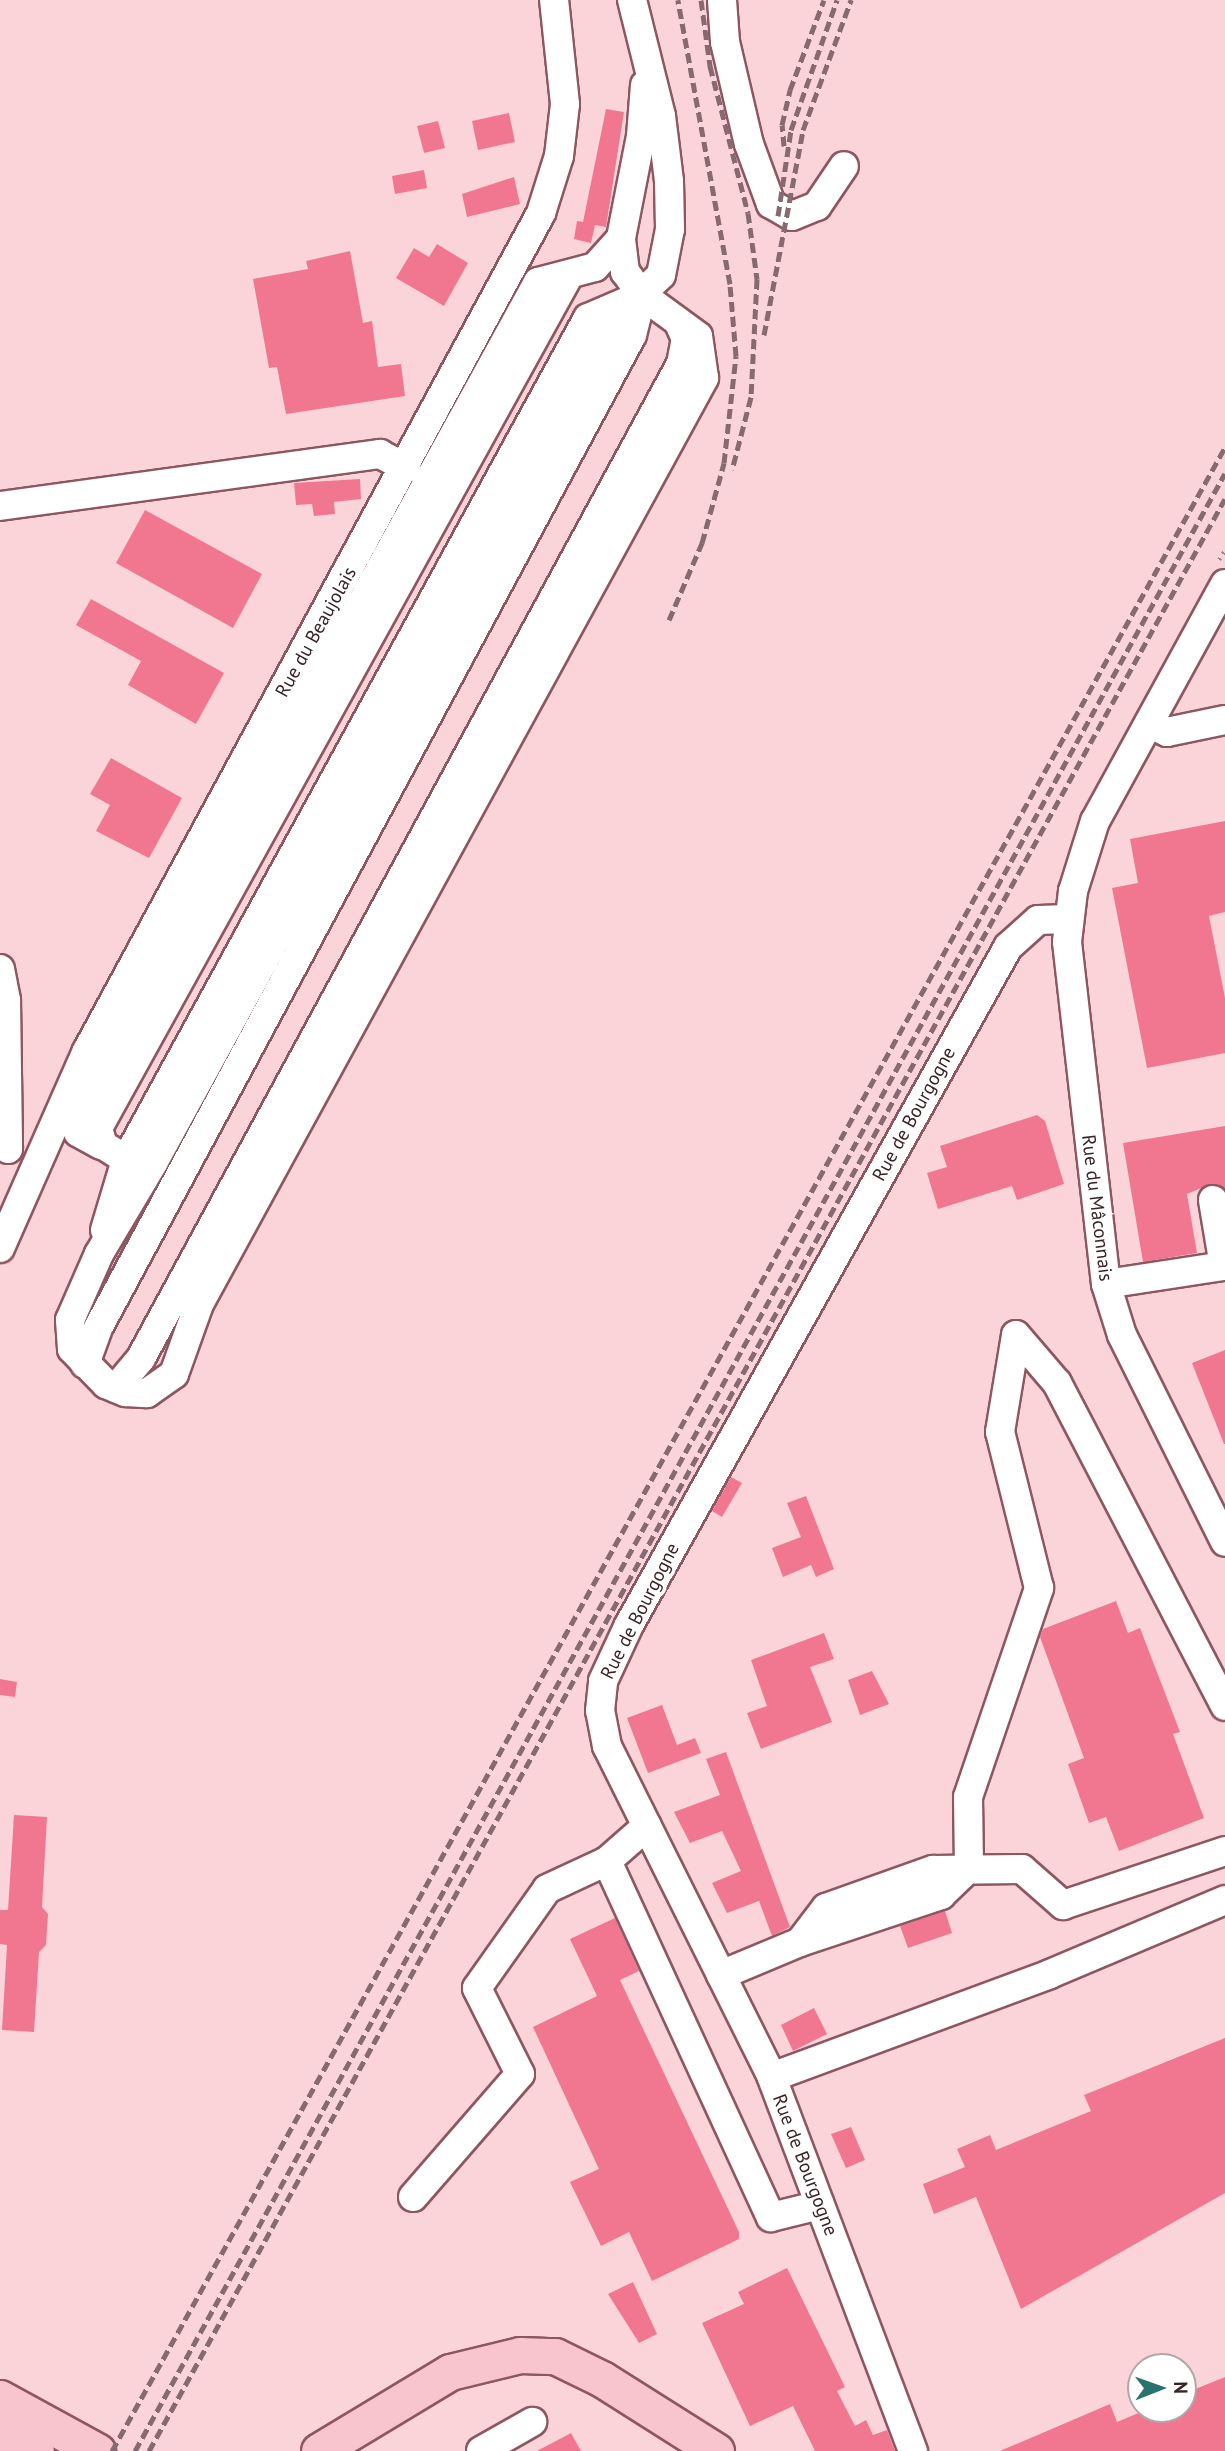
<!DOCTYPE html>
<html>
<head>
<meta charset="utf-8">
<style>
	body { margin:0 }
	#map { position:relative; width:1225px; height:2451px; overflow:hidden; background:#fbd4da; font-family:"PT Sans",sans-serif }
	div>[style] { position:absolute }
	.building>* { inset:0; background:#f17791 }
	.path>* { height:3.5px; margin-top:-1.75px; transform-origin:0; background:repeating-linear-gradient(90deg,#a38388 0 2px,transparent 0 7px) }
	.roads { filter:drop-shadow(2px 0 #8d5761) drop-shadow(-2px 0 #8d5761) drop-shadow(0 2px #8d5761) drop-shadow(0 -2px #8d5761) }
	.minor>* { height:28px; margin:-14px; padding:0 14px; transform-origin:14px; border-radius:14px; background:#fff }
	.major>* { height:35px; margin:-17.5px; padding:0 17.5px; transform-origin:17.5px; border-radius:17.5px; background:#f8c5ce }
	.rail>* { height:5px; margin-top:-2.5px; transform-origin:0; background:repeating-linear-gradient(90deg,#876a6f 0 10px,transparent 0 15px) }
	span { translate:-50% -50%; white-space:nowrap; text-align:center; line-height:1.15; -webkit-text-stroke:7px #fff; paint-order:stroke }
	.street-label { font-size:19px; color:#3a2327 }
	.north { position:absolute; left:1127px; top:2353px; width:70px; height:70px; box-sizing:border-box; background:#fff; border:2px solid #b0a7a9; border-radius:50%; rotate:89deg; font-size:19px; font-weight:700; line-height:28px; text-align:center; color:#3a2327 }
	.north::after { content:''; display:block; margin:auto; width:24px; height:32px; background:#29726d; clip-path:polygon(50% 0,100% 100%,50% 72%,0 100%) }
</style>
</head>
<body>
<div id="map">
	<div class="building">
		<i style="clip-path:polygon(606px 109px,624px 112px,606px 227px,595px 225px,591px 243px,574px 239px,577px 221px,583px 222px)"></i>
		<i style="clip-path:polygon(509px 113px,515px 142px,478px 150px,472px 121px)"></i>
		<i style="clip-path:polygon(438px 121px,445px 148px,424px 153px,417px 126px)"></i>
		<i style="clip-path:polygon(424px 170px,427px 188px,395px 194px,392px 176px)"></i>
		<i style="clip-path:polygon(514px 177px,520px 204px,467px 217px,462px 194px)"></i>
		<i style="clip-path:polygon(437px 244px,468px 263px,444px 306px,396px 278px,414px 248px,429px 257px)"></i>
		<i style="clip-path:polygon(350px 251px,363px 323px,372px 321px,378px 367px,401px 364px,405px 396px,286px 414px,277px 367px,269px 368px,253px 279px,308px 269px,306px 261px)"></i>
		<i style="clip-path:polygon(360px 479px,361px 499px,334px 502px,335px 514px,314px 516px,312px 504px,296px 505px,294px 483px)"></i>
		<i style="clip-path:polygon(145px 510px,262px 574px,233px 628px,116px 563px)"></i>
		<i style="clip-path:polygon(91px 599px,224px 673px,196px 724px,128px 685px,141px 661px,76px 625px)"></i>
		<i style="clip-path:polygon(111px 758px,182px 798px,149px 858px,96px 831px,110px 805px,90px 794px)"></i>
		<i style="clip-path:polygon(1225px 821px,1225px 912px,1209px 916px,1225px 998px,1225px 1053px,1147px 1068px,1112px 888px,1138px 883px,1130px 839px)"></i>
		<i style="clip-path:polygon(1037px 1115px,1045px 1121px,1064px 1184px,1017px 1200px,1012px 1186px,938px 1209px,927px 1173px,947px 1167px,940px 1146px)"></i>
		<i style="clip-path:polygon(1225px 1126px,1225px 1188px,1211px 1184px,1187px 1194px,1197px 1253px,1143px 1262px,1123px 1143px)"></i>
		<i style="clip-path:polygon(1225px 1350px,1225px 1444px,1224px 1444px,1192px 1363px)"></i>
		<i style="clip-path:polygon(731px 1477px,742px 1483px,722px 1517px,712px 1511px)"></i>
		<i style="clip-path:polygon(806px 1496px,834px 1569px,816px 1577px,811px 1565px,783px 1577px,772px 1548px,801px 1537px,787px 1503px)"></i>
		<i style="clip-path:polygon(1116px 1601px,1128px 1633px,1140px 1628px,1180px 1732px,1173px 1734px,1204px 1818px,1119px 1851px,1106px 1817px,1089px 1823px,1068px 1764px,1084px 1758px,1040px 1637px,1043px 1629px)"></i>
		<i style="clip-path:polygon(824px 1633px,834px 1659px,810px 1667px,832px 1722px,761px 1749px,747px 1713px,767px 1706px,751px 1660px)"></i>
		<i style="clip-path:polygon(872px 1671px,889px 1704px,860px 1715px,848px 1680px)"></i>
		<i style="clip-path:polygon(0 1679px,17px 1682px,15px 1697px,0 1695px)"></i>
		<i style="clip-path:polygon(662px 1705px,677px 1745px,695px 1738px,701px 1753px,648px 1773px,627px 1718px)"></i>
		<i style="clip-path:polygon(726px 1752px,790px 1927px,772px 1936px,759px 1901px,727px 1913px,712px 1883px,741px 1871px,722px 1831px,690px 1843px,674px 1812px,720px 1795px,706px 1759px)"></i>
		<i style="clip-path:polygon(14px 1815px,47px 1817px,42px 1907px,48px 1914px,46px 1945px,39px 1952px,34px 2032px,2px 2030px,7px 1945px,0 1944px,0 1910px,8px 1910px)"></i>
		<i style="clip-path:polygon(945px 1911px,952px 1933px,908px 1948px,900px 1926px)"></i>
		<i style="clip-path:polygon(615px 1918px,639px 1971px,620px 1980px,739px 2232px,739px 2239px,652px 2281px,629px 2232px,601px 2246px,570px 2182px,599px 2169px,533px 2027px,597px 1996px,570px 1939px)"></i>
		<i style="clip-path:polygon(814px 2008px,827px 2034px,793px 2051px,781px 2025px)"></i>
		<i style="clip-path:polygon(1225px 2038px,1225px 2193px,1021px 2309px,976px 2197px,934px 2214px,923px 2184px,965px 2167px,957px 2149px,990px 2135px,996px 2150px,1091px 2111px,1084px 2095px)"></i>
		<i style="clip-path:polygon(851px 2127px,865px 2160px,846px 2168px,831px 2134px)"></i>
		<i style="clip-path:polygon(787px 2268px,845px 2387px,837px 2391px,855px 2426px,866px 2420px,873px 2435px,887px 2430px,895px 2451px,815px 2451px,793px 2406px,750px 2426px,702px 2323px,744px 2304px,738px 2292px)"></i>
		<i style="clip-path:polygon(633px 2282px,657px 2334px,639px 2343px,608px 2294px)"></i>
		<i style="clip-path:polygon(1225px 2377px,1225px 2451px,1000px 2451px,1110px 2404px,1117px 2422px,1148px 2409px,1183px 2409px,1183px 2394px)"></i>
		<i style="clip-path:polygon(571px 2433px,581px 2451px,537px 2451px)"></i>
	</div>
	<div class="path">
		<i style="left:1219px;top:560px;width:12px;rotate:-59deg"></i>
	</div>
	<div class="roads">
		<div class="minor">
			<i style="left:722px;top:0;width:42px;rotate:85.9deg"></i>
			<i style="left:725px;top:42px;width:105px;rotate:76.8deg"></i>
			<i style="left:749px;top:144px;width:64px;rotate:69.9deg"></i>
			<i style="left:771px;top:204px;width:24px;rotate:30deg"></i>
			<i style="left:792px;top:216px;width:27px;rotate:-22deg"></i>
			<i style="left:817px;top:206px;width:48px;rotate:-56deg"></i>
			<i style="left:569px;top:275px;width:974px;rotate:118.91deg"></i>
			<i style="left:98px;top:1128px;width:18px;rotate:74deg"></i>
			<i style="left:103px;top:1145px;width:39px;rotate:32deg"></i>
			<i style="left:136px;top:1166px;width:17px;rotate:-10deg"></i>
			<i style="left:153px;top:1163px;width:964px;rotate:-61.28deg"></i>
			<i style="left:616px;top:318px;width:62px;rotate:-43.7deg"></i>
			<i style="left:661px;top:275px;width:47px;rotate:-78.9deg"></i>
			<i style="left:670px;top:229px;width:48px;rotate:-91.2deg"></i>
			<i style="left:669px;top:181px;width:65px;rotate:-97deg"></i>
			<i style="left:661px;top:116px;width:120px;rotate:-104deg"></i>
			<i style="left:0;top:506px;width:384px;rotate:-7.8deg"></i>
			<i style="left:380px;top:454px;width:30px;rotate:28deg"></i>
			<i style="left:1225px;top:584px;width:270px;rotate:118.7deg"></i>
			<i style="left:1095px;top:821px;width:73px;rotate:107.4deg"></i>
			<i style="left:1073px;top:891px;width:51px;rotate:96.7deg"></i>
			<i style="left:1067px;top:942px;width:344px;rotate:83.5deg"></i>
			<i style="left:1106px;top:1284px;width:53px;rotate:72.6deg"></i>
			<i style="left:1122px;top:1335px;width:231px;rotate:63.5deg"></i>
			<i style="left:1149px;top:723px;width:20px;rotate:27deg"></i>
			<i style="left:1167px;top:732px;width:59px;rotate:-11.7deg"></i>
			<i style="left:0;top:969px;width:32px;rotate:79deg"></i>
			<i style="left:6px;top:1000px;width:149px;rotate:89.2deg"></i>
			<i style="left:101px;top:1145px;width:26px;rotate:-151deg"></i>
			<i style="left:78px;top:1132px;width:16px;rotate:-86deg"></i>
			<i style="left:79px;top:1116px;width:952px;rotate:-61.17deg"></i>
			<i style="left:538px;top:282px;width:59px;rotate:-14.7deg"></i>
			<i style="left:595px;top:267px;width:39px;rotate:-48deg"></i>
			<i style="left:621px;top:238px;width:104px;rotate:-78.9deg"></i>
			<i style="left:641px;top:136px;width:51px;rotate:-85.5deg"></i>
			<i style="left:153px;top:1163px;width:106px;rotate:120.7deg"></i>
			<i style="left:99px;top:1254px;width:72px;rotate:113.7deg"></i>
			<i style="left:70px;top:1320px;width:29px;rotate:86deg"></i>
			<i style="left:72px;top:1349px;width:49px;rotate:45.8deg"></i>
			<i style="left:106px;top:1384px;width:21px;rotate:23deg"></i>
			<i style="left:125px;top:1392px;width:22px;rotate:3deg"></i>
			<i style="left:147px;top:1393px;width:33px;rotate:-35deg"></i>
			<i style="left:174px;top:1374px;width:74px;rotate:-70.3deg"></i>
			<i style="left:199px;top:1304px;width:1055px;rotate:-61.39deg"></i>
			<i style="left:704px;top:378px;width:42px;rotate:-98.1deg"></i>
			<i style="left:698px;top:336px;width:69px;rotate:-143.8deg"></i>
			<i style="left:642px;top:295px;width:29px;rotate:-126deg"></i>
			<i style="left:625px;top:272px;width:34px;rotate:-97deg"></i>
			<i style="left:105px;top:1230px;width:73px;rotate:-73.3deg"></i>
			<i style="left:126px;top:1160px;width:960px;rotate:-61.25deg"></i>
			<i style="left:588px;top:318px;width:46px;rotate:-23.2deg"></i>
			<i style="left:0;top:1248px;width:215px;rotate:-66.2deg"></i>
			<i style="left:87px;top:1051px;width:953px;rotate:-61.55deg"></i>
			<i style="left:541px;top:213px;width:60px;rotate:-72.5deg"></i>
			<i style="left:559px;top:156px;width:52px;rotate:-83.4deg"></i>
			<i style="left:565px;top:104px;width:105px;rotate:-96deg"></i>
			<i style="left:1106px;top:1284px;width:119px;rotate:-8.7deg"></i>
			<i style="left:1224px;top:1266px;width:67px;rotate:-99.5deg"></i>
			<i style="left:85px;top:1364px;width:38px;rotate:-70deg"></i>
			<i style="left:98px;top:1328px;width:1127px;rotate:-61.73deg"></i>
			<i style="left:632px;top:335px;width:41px;rotate:-76deg"></i>
			<i style="left:116px;top:1388px;width:39px;rotate:-50deg"></i>
			<i style="left:141px;top:1358px;width:1131px;rotate:-61.49deg"></i>
			<i style="left:681px;top:364px;width:25px;rotate:-79deg"></i>
			<i style="left:686px;top:339px;width:17px;rotate:-114deg"></i>
			<i style="left:607px;top:1861px;width:392px;rotate:65.3deg"></i>
			<i style="left:771px;top:2217px;width:50px;rotate:-13.8deg"></i>
			<i style="left:800px;top:1942px;width:43px;rotate:-52.6deg"></i>
			<i style="left:826px;top:1908px;width:114px;rotate:-19.6deg"></i>
			<i style="left:933px;top:1870px;width:89px;rotate:-0.6deg"></i>
			<i style="left:1022px;top:1869px;width:55px;rotate:41.3deg"></i>
			<i style="left:1063px;top:1905px;width:171px;rotate:-18.4deg"></i>
			<i style="left:721px;top:1975px;width:86px;rotate:-22.7deg"></i>
			<i style="left:800px;top:1942px;width:149px;rotate:-18.4deg"></i>
			<i style="left:941px;top:1895px;width:39px;rotate:-44deg"></i>
			<i style="left:969px;top:1868px;width:71px;rotate:-90.8deg"></i>
			<i style="left:968px;top:1797px;width:221px;rotate:-71.2deg"></i>
			<i style="left:1039px;top:1588px;width:161px;rotate:-104deg"></i>
			<i style="left:1000px;top:1432px;width:98px;rotate:-80.6deg"></i>
			<i style="left:1016px;top:1335px;width:63px;rotate:49.5deg"></i>
			<i style="left:1057px;top:1383px;width:364px;rotate:62.5deg"></i>
			<i style="left:772px;top:2077px;width:296px;rotate:-20.3deg"></i>
			<i style="left:1050px;top:1974px;width:190px;rotate:-22.9deg"></i>
			<i style="left:413px;top:2197px;width:163px;rotate:-49deg"></i>
			<i style="left:520px;top:2074px;width:96px;rotate:-116.6deg"></i>
			<i style="left:477px;top:1988px;width:121px;rotate:-54.7deg"></i>
			<i style="left:547px;top:1889px;width:66px;rotate:-25deg"></i>
			<i style="left:607px;top:1861px;width:53px;rotate:-41.2deg"></i>
			<i style="left:481px;top:2451px;width:59px;rotate:-29.6deg"></i>
			<i style="left:913px;top:2451px;width:400px;rotate:-110.7deg"></i>
			<i style="left:772px;top:2077px;width:370px;rotate:-116.5deg"></i>
			<i style="left:607px;top:1746px;width:36px;rotate:-101deg"></i>
			<i style="left:600px;top:1711px;width:30px;rotate:-84deg"></i>
			<i style="left:603px;top:1681px;width:62px;rotate:-65.1deg"></i>
			<i style="left:629px;top:1625px;width:777px;rotate:-60.79deg"></i>
			<i style="left:1008px;top:947px;width:40px;rotate:-42deg"></i>
			<i style="left:1038px;top:920px;width:31px;rotate:-2deg"></i>
		</div>
		<div class="major">
			<i style="left:0;top:2398px;width:111px;rotate:28.7deg"></i>
			<i style="left:0;top:2431px;width:41px;rotate:29.1deg"></i>
			<i style="left:319px;top:2451px;width:153px;rotate:-31.1deg"></i>
			<i style="left:450px;top:2372px;width:72px;rotate:-13.7deg"></i>
			<i style="left:520px;top:2355px;width:35px;rotate:2deg"></i>
			<i style="left:555px;top:2356px;width:52px;rotate:26.1deg"></i>
			<i style="left:602px;top:2379px;width:135px;rotate:32.3deg"></i>
		</div>
	</div>
	<div class="rail">
		<i style="left:701px;top:0;width:67px;rotate:82.2deg"></i>
		<i style="left:710px;top:66px;width:152px;rotate:75.5deg"></i>
		<i style="left:748px;top:213px;width:67px;rotate:82.2deg"></i>
		<i style="left:757px;top:279px;width:118px;rotate:92.9deg"></i>
		<i style="left:751px;top:397px;width:75px;rotate:104.6deg"></i>
		<i style="left:784px;top:146px;width:21px;rotate:-95deg"></i>
		<i style="left:782px;top:125px;width:36px;rotate:-77deg"></i>
		<i style="left:790px;top:90px;width:96px;rotate:-69.3deg"></i>
		<i style="left:778px;top:216px;width:87px;rotate:-81.4deg"></i>
		<i style="left:791px;top:130px;width:138px;rotate:-70.5deg"></i>
		<i style="left:764px;top:335px;width:209px;rotate:-79.2deg"></i>
		<i style="left:803px;top:130px;width:139px;rotate:-69.7deg"></i>
		<i style="left:669px;top:620px;width:84px;rotate:-66.8deg"></i>
		<i style="left:702px;top:543px;width:83px;rotate:-74.6deg"></i>
		<i style="left:724px;top:463px;width:108px;rotate:-83.6deg"></i>
		<i style="left:736px;top:356px;width:72px;rotate:-94.8deg"></i>
		<i style="left:730px;top:284px;width:289px;rotate:-100.4deg"></i>
		<i style="left:112px;top:2451px;width:2292px;rotate:-60.95deg"></i>
		<i style="left:135px;top:2451px;width:2258px;rotate:-61.14deg"></i>
		<i style="left:149px;top:2451px;width:2229px;rotate:-61.14deg"></i>
	</div>
	<div class="street-label">
		<span style="left:316px;top:632px;rotate:-61deg">Rue du Beaujolais</span>
		<span style="left:914px;top:1114px;rotate:-61deg">Rue de Bourgogne</span>
		<span style="left:1097px;top:1208px;rotate:83deg">Rue du Mâconnais</span>
		<span style="left:640px;top:1611px;rotate:-63deg">Rue de Bourgogne</span>
		<span style="left:805px;top:2165px;rotate:69deg">Rue de Bourgogne</span>
	</div>
	<div class="north">N</div>
</div>
</body>
</html>
